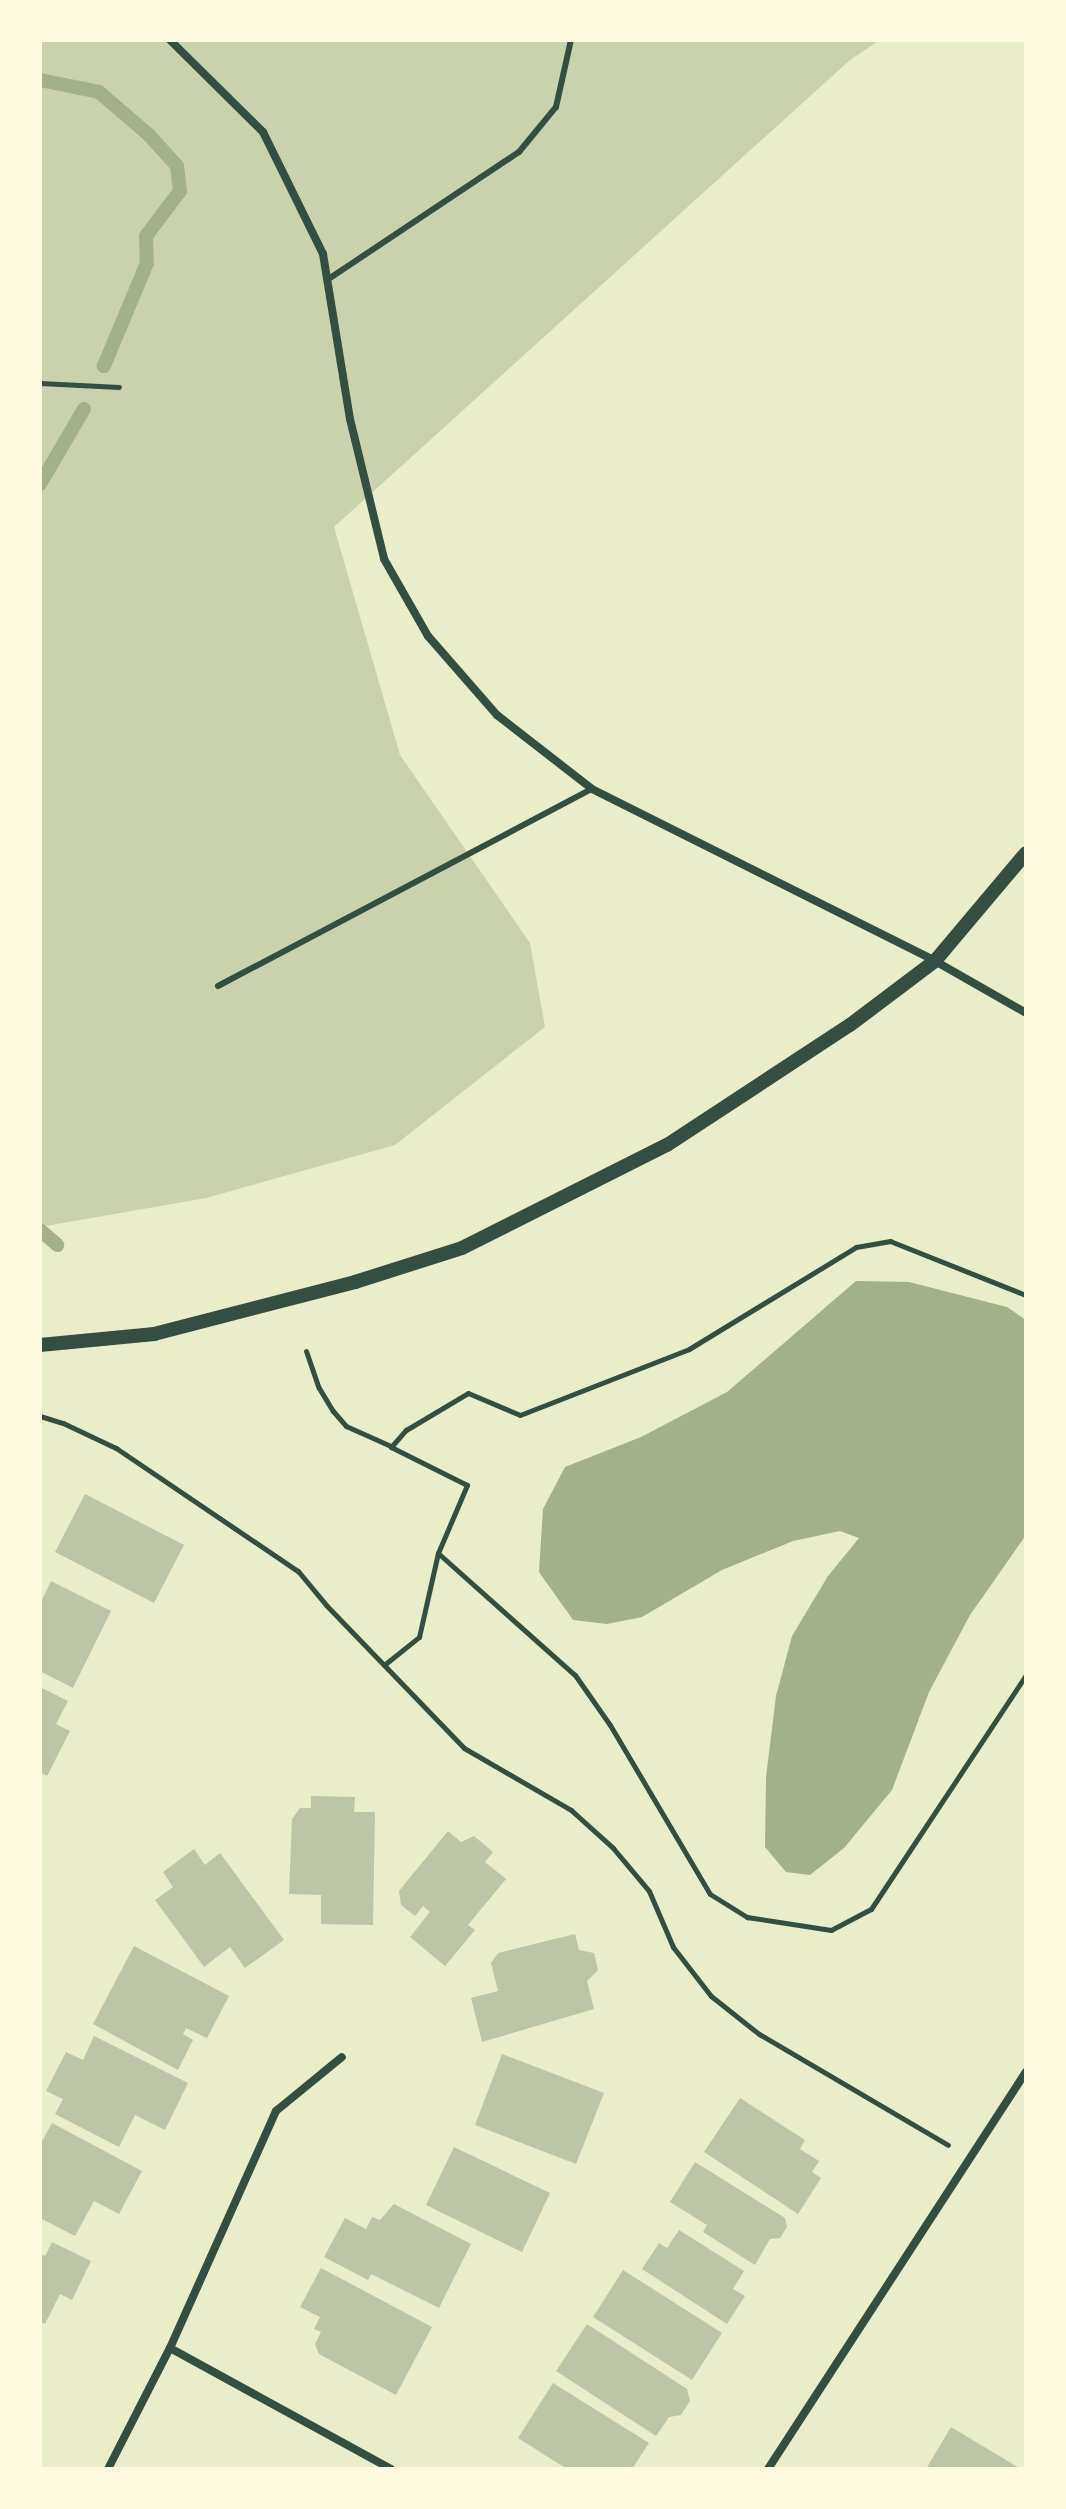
<!DOCTYPE html>
<html>
<head>
<meta charset="utf-8">
<style>
	body { margin:0 }
	#map { position:relative; width:1066px; height:2509px; overflow:hidden; background:#e9edc9; font-family:"Open Sans",sans-serif }
	div>[style] { position:absolute }
	.green>* { inset:0; background:#cad2ad }
	.water>* { inset:0; background:#a3b18a }
	.stream>* { height:14px; margin:-7px; padding:0 7px; transform-origin:7px; border-radius:7px; background:#a3b18a }
	.building>* { inset:0; background:#bcc5a7 }
	.path>* { height:5px; margin:-2.5px; padding:0 2.5px; transform-origin:2.5px; border-radius:2.5px; background:#344e41 }
	.service>* { height:6px; margin:-3px; padding:0 3px; transform-origin:3px; border-radius:3px; background:#344e41 }
	.minor>* { height:8px; margin:-4px; padding:0 4px; transform-origin:4px; border-radius:4px; background:#344e41 }
	.tertiary>* { height:14px; margin:-7px; padding:0 7px; transform-origin:7px; border-radius:7px; background:#344e41 }
	span { translate:-50% -50%; white-space:nowrap; text-align:center; line-height:1.15; -webkit-text-stroke:6px #fefae0; paint-order:stroke }
	.frame { position:absolute; inset:0; border:42px solid #fefae0; pointer-events:none }
</style>
</head>
<body>
<div id="map">
	<div class="green">
		<i style="clip-path:polygon(40px 40px,880px 40px,850px 60px,334px 527px,400px 755px,530px 943px,545px 1027px,395px 1145px,206px 1198px,40px 1227px)"></i>
	</div>
	<div class="water">
		<i style="clip-path:polygon(856px 1281px,909px 1282px,1007px 1307px,1026px 1320px,1026px 1535px,970px 1615px,929px 1692px,892px 1790px,844px 1848px,810px 1875px,786px 1872px,765px 1847px,766px 1777px,776px 1696px,792px 1636px,828px 1576px,859px 1538px,840px 1531px,793px 1541px,722px 1570px,642px 1617px,607px 1624px,573px 1620px,539px 1572px,543px 1509px,565px 1467px,641px 1437px,727px 1392px)"></i>
	</div>
	<div class="stream">
		<i style="left:40px;top:80px;width:60px;rotate:11.5deg"></i>
		<i style="left:99px;top:92px;width:66px;rotate:40.7deg"></i>
		<i style="left:149px;top:135px;width:42px;rotate:47.9deg"></i>
		<i style="left:177px;top:166px;width:25px;rotate:83deg"></i>
		<i style="left:180px;top:191px;width:56px;rotate:127.1deg"></i>
		<i style="left:146px;top:236px;width:27px;rotate:88deg"></i>
		<i style="left:147px;top:263px;width:112px;rotate:112.7deg"></i>
		<i style="left:40px;top:484px;width:87px;rotate:-59.6deg"></i>
		<i style="left:40px;top:1230px;width:23px;rotate:41deg"></i>
	</div>
	<div class="building">
		<i style="clip-path:polygon(85px 1494px,184px 1545px,154px 1603px,55px 1552px)"></i>
		<i style="clip-path:polygon(51px 1581px,111px 1611px,73px 1688px,40px 1671px,40px 1604px)"></i>
		<i style="clip-path:polygon(40px 1687px,68px 1701px,56px 1724px,70px 1731px,47px 1776px,40px 1772px)"></i>
		<i style="clip-path:polygon(311px 1796px,355px 1797px,354px 1812px,375px 1812px,373px 1925px,321px 1924px,321px 1895px,289px 1894px,292px 1819px,300px 1808px,311px 1808px)"></i>
		<i style="clip-path:polygon(448px 1831px,461px 1842px,474px 1836px,493px 1852px,485px 1862px,506px 1879px,468px 1925px,475px 1930px,445px 1966px,410px 1937px,430px 1912px,423px 1906px,415px 1916px,401px 1905px,399px 1891px)"></i>
		<i style="clip-path:polygon(194px 1849px,205px 1865px,220px 1853px,284px 1940px,245px 1968px,230px 1947px,204px 1967px,155px 1900px,173px 1887px,163px 1872px)"></i>
		<i style="clip-path:polygon(575px 1934px,579px 1950px,594px 1953px,598px 1970px,587px 1981px,594px 2009px,482px 2042px,471px 1998px,498px 1991px,491px 1963px,498px 1953px)"></i>
		<i style="clip-path:polygon(134px 1946px,229px 1996px,207px 2038px,186px 2028px,183px 2034px,193px 2040px,178px 2070px,93px 2024px)"></i>
		<i style="clip-path:polygon(94px 2036px,188px 2083px,165px 2130px,135px 2115px,119px 2147px,55px 2114px,63px 2099px,46px 2091px,66px 2052px,83px 2060px)"></i>
		<i style="clip-path:polygon(502px 2054px,604px 2093px,576px 2164px,475px 2125px)"></i>
		<i style="clip-path:polygon(740px 2098px,805px 2140px,800px 2149px,819px 2161px,812px 2172px,821px 2178px,798px 2214px,704px 2152px)"></i>
		<i style="clip-path:polygon(52px 2123px,142px 2171px,119px 2214px,94px 2201px,75px 2236px,40px 2218px,40px 2145px)"></i>
		<i style="clip-path:polygon(454px 2147px,550px 2193px,522px 2252px,426px 2205px)"></i>
		<i style="clip-path:polygon(695px 2162px,785px 2218px,787px 2227px,780px 2238px,770px 2239px,755px 2265px,703px 2232px,707px 2225px,670px 2202px)"></i>
		<i style="clip-path:polygon(394px 2204px,471px 2244px,439px 2308px,371px 2274px,368px 2280px,324px 2257px,345px 2218px,366px 2229px,372px 2217px,380px 2220px)"></i>
		<i style="clip-path:polygon(679px 2230px,744px 2271px,733px 2289px,745px 2296px,727px 2324px,642px 2269px,659px 2243px,667px 2248px)"></i>
		<i style="clip-path:polygon(52px 2242px,91px 2261px,72px 2300px,60px 2294px,45px 2324px,40px 2322px,40px 2253px,45px 2256px)"></i>
		<i style="clip-path:polygon(321px 2268px,432px 2327px,396px 2395px,319px 2354px,315px 2344px,321px 2332px,314px 2329px,320px 2317px,300px 2307px)"></i>
		<i style="clip-path:polygon(623px 2270px,722px 2333px,692px 2380px,593px 2317px)"></i>
		<i style="clip-path:polygon(587px 2324px,687px 2389px,690px 2401px,681px 2415px,669px 2417px,656px 2436px,556px 2371px)"></i>
		<i style="clip-path:polygon(553px 2383px,649px 2443px,632px 2469px,567px 2469px,518px 2438px)"></i>
		<i style="clip-path:polygon(951px 2427px,1021px 2469px,926px 2469px)"></i>
	</div>
	<div class="path">
		<i style="left:40px;top:383px;width:79px;rotate:2.9deg"></i>
		<i style="left:306px;top:1351px;width:39px;rotate:71deg"></i>
		<i style="left:319px;top:1388px;width:27px;rotate:59deg"></i>
		<i style="left:333px;top:1411px;width:20px;rotate:49deg"></i>
		<i style="left:346px;top:1426px;width:49px;rotate:24deg"></i>
		<i style="left:40px;top:1416px;width:24px;rotate:17deg"></i>
		<i style="left:63px;top:1423px;width:59px;rotate:25.3deg"></i>
		<i style="left:116px;top:1448px;width:220px;rotate:34.1deg"></i>
		<i style="left:298px;top:1571px;width:45px;rotate:50.4deg"></i>
		<i style="left:327px;top:1606px;width:197px;rotate:46deg"></i>
		<i style="left:464px;top:1748px;width:124px;rotate:30.1deg"></i>
		<i style="left:571px;top:1810px;width:57px;rotate:42.1deg"></i>
		<i style="left:613px;top:1848px;width:56px;rotate:50.1deg"></i>
		<i style="left:649px;top:1891px;width:61px;rotate:66.8deg"></i>
		<i style="left:673px;top:1947px;width:62px;rotate:52.2deg"></i>
		<i style="left:711px;top:1996px;width:61px;rotate:38.4deg"></i>
		<i style="left:759px;top:2034px;width:219px;rotate:30.4deg"></i>
		<i style="left:439px;top:1554px;width:182px;rotate:41.7deg"></i>
		<i style="left:575px;top:1675px;width:61px;rotate:55deg"></i>
		<i style="left:610px;top:1725px;width:196px;rotate:59.4deg"></i>
		<i style="left:710px;top:1894px;width:44px;rotate:31.9deg"></i>
		<i style="left:747px;top:1917px;width:85px;rotate:8.8deg"></i>
		<i style="left:831px;top:1930px;width:45px;rotate:-27.7deg"></i>
		<i style="left:871px;top:1909px;width:281px;rotate:-56.5deg"></i>
		<i style="left:384px;top:1665px;width:45px;rotate:-38.7deg"></i>
		<i style="left:419px;top:1637px;width:86px;rotate:-77.3deg"></i>
		<i style="left:438px;top:1553px;width:74px;rotate:-66.9deg"></i>
		<i style="left:467px;top:1485px;width:85px;rotate:-153.4deg"></i>
		<i style="left:391px;top:1447px;width:23px;rotate:-49deg"></i>
		<i style="left:406px;top:1430px;width:72px;rotate:-30.8deg"></i>
		<i style="left:468px;top:1393px;width:56px;rotate:22.9deg"></i>
		<i style="left:520px;top:1415px;width:181px;rotate:-21.3deg"></i>
		<i style="left:689px;top:1349px;width:196px;rotate:-31.4deg"></i>
		<i style="left:856px;top:1247px;width:35px;rotate:-10deg"></i>
		<i style="left:890px;top:1241px;width:146px;rotate:21.7deg"></i>
	</div>
	<div class="service">
		<i style="left:327px;top:280px;width:231px;rotate:-33.7deg"></i>
		<i style="left:519px;top:152px;width:58px;rotate:-50.6deg"></i>
		<i style="left:556px;top:107px;width:69px;rotate:-77.4deg"></i>
		<i style="left:218px;top:986px;width:423px;rotate:-27.8deg"></i>
	</div>
	<div class="minor">
		<i style="left:170px;top:40px;width:131px;rotate:44.7deg"></i>
		<i style="left:263px;top:132px;width:136px;rotate:63.8deg"></i>
		<i style="left:323px;top:254px;width:167px;rotate:80.7deg"></i>
		<i style="left:350px;top:419px;width:144px;rotate:76.3deg"></i>
		<i style="left:384px;top:559px;width:89px;rotate:60.3deg"></i>
		<i style="left:428px;top:636px;width:105px;rotate:48.9deg"></i>
		<i style="left:497px;top:715px;width:120px;rotate:37.9deg"></i>
		<i style="left:592px;top:789px;width:384px;rotate:26.6deg"></i>
		<i style="left:935px;top:961px;width:105px;rotate:29.7deg"></i>
		<i style="left:170px;top:2348px;width:252px;rotate:28.7deg"></i>
		<i style="left:108px;top:2469px;width:136px;rotate:-62.9deg"></i>
		<i style="left:170px;top:2348px;width:260px;rotate:-65.9deg"></i>
		<i style="left:276px;top:2111px;width:85px;rotate:-39.3deg"></i>
		<i style="left:768px;top:2469px;width:474px;rotate:-57deg"></i>
	</div>
	<div class="tertiary">
		<i style="left:40px;top:1345px;width:115px;rotate:-5.5deg"></i>
		<i style="left:154px;top:1334px;width:208px;rotate:-14.5deg"></i>
		<i style="left:355px;top:1282px;width:112px;rotate:-17.6deg"></i>
		<i style="left:462px;top:1248px;width:229px;rotate:-26.7deg"></i>
		<i style="left:667px;top:1145px;width:219px;rotate:-33.3deg"></i>
		<i style="left:850px;top:1025px;width:106px;rotate:-37deg"></i>
		<i style="left:935px;top:961px;width:141px;rotate:-49.9deg"></i>
	</div>
	<div class="frame"></div>
</div>
</body>
</html>
